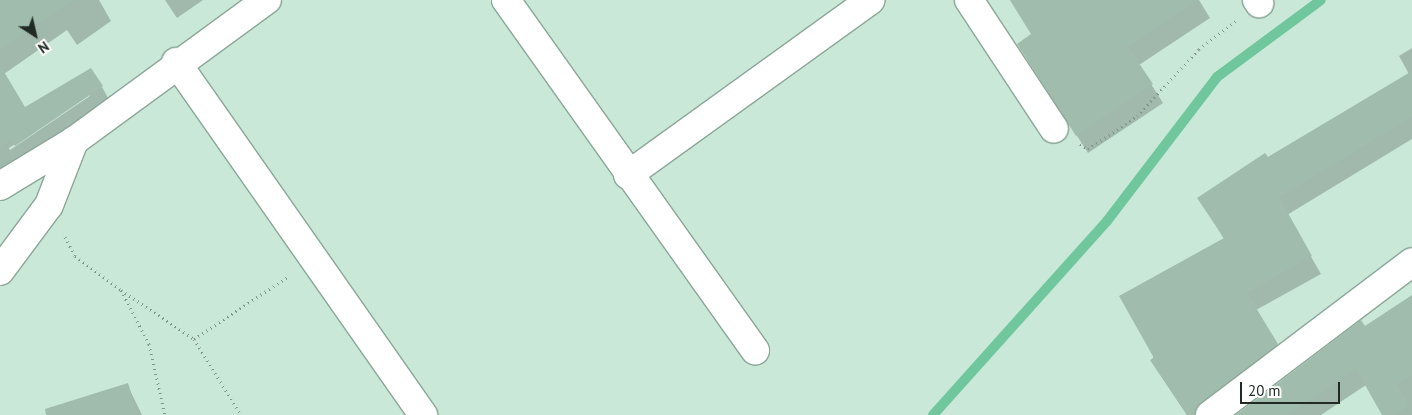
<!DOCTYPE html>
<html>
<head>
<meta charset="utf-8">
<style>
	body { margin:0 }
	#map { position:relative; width:1412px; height:415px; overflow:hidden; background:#cae8d8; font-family:"PT Sans",sans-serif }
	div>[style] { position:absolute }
	.shadow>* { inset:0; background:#0003 }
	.stream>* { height:10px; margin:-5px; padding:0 5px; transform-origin:5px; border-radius:5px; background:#70c79e }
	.building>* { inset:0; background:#a0bcad }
	.path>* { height:3px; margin-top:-1.5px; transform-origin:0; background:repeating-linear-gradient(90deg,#81968b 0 1px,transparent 0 5px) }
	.roads { filter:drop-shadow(1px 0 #8ba799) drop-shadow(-1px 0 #8ba799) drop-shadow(0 1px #8ba799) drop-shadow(0 -1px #8ba799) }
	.street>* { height:28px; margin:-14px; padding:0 14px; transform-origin:14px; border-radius:14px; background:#fff }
	.secondary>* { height:28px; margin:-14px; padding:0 14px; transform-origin:14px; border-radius:14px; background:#fff }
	span { translate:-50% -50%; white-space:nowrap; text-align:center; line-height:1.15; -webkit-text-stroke:4.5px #fff; paint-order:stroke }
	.north { position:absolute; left:10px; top:10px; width:50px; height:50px; -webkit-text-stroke:4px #fff; paint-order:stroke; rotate:145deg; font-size:14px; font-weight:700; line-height:20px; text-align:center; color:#202b25 }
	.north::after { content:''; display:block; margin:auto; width:18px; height:22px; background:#202b25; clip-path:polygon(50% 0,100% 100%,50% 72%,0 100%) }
	.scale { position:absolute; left:1240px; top:382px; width:100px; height:22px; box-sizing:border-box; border:2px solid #202b25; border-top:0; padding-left:6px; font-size:15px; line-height:18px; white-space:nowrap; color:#202b25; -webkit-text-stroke:4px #fff; paint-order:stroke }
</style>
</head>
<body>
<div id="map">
	<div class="shadow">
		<i style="clip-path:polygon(evenodd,0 0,99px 0,111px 21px,77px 45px,67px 30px,4px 74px,25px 109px,102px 87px,112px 105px,0 173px,0 0,89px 95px,90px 96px,10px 150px,9px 148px,89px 95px)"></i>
		<i style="clip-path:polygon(165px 0,203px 0,177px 18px)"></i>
		<i style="clip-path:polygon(1010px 0,1199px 0,1210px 18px,1139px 65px,1163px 103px,1088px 153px,1019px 45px,1032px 35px)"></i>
		<i style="clip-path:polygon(1412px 48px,1412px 139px,1287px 215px,1321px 274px,1256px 310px,1287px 361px,1216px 415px,1187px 415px,1151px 361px,1224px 239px,1199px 198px,1409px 74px,1399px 56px)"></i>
		<i style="clip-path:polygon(1412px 301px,1412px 415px,1383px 415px,1366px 385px,1321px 415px,1238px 415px)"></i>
		<i style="clip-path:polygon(127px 384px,142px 415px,92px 415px)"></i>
	</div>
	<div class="stream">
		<i style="left:933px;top:415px;width:261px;rotate:-48.1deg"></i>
		<i style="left:1107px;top:221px;width:181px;rotate:-52.6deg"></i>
		<i style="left:1217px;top:77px;width:129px;rotate:-36.5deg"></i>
	</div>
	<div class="building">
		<i style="clip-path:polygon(0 0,73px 0,0 50px)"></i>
		<i style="clip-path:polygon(1010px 0,1198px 0,1128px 47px,1153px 84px,1076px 136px,1017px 44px,1031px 34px)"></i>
		<i style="clip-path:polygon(0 65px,25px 107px,91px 68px,103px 86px,15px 146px,11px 140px,0 147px)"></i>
		<i style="clip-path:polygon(1412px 71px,1412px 117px,1279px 197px,1312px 256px,1247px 293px,1278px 344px,1201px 403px,1195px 415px,1187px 415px,1150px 360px,1154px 358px,1119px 296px,1224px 238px,1197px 198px,1265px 153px,1268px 157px)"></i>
		<i style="clip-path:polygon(1412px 295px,1412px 375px,1397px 384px,1409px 406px,1394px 415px,1382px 415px,1356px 369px,1286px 415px,1236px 415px,1361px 320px,1365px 326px)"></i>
		<i style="clip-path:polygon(128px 383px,138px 415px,46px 415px,45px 409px)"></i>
	</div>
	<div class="path">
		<i style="left:1080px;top:144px;width:9px;rotate:32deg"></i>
		<i style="left:1088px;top:149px;width:59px;rotate:-34deg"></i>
		<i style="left:1137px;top:116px;width:91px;rotate:-47.2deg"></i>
		<i style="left:1199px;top:49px;width:46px;rotate:-37.1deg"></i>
		<i style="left:65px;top:237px;width:21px;rotate:62deg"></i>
		<i style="left:75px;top:256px;width:57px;rotate:36.5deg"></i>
		<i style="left:121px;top:290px;width:61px;rotate:62.6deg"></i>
		<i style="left:149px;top:344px;width:73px;rotate:77.3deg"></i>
		<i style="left:121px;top:290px;width:88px;rotate:33.9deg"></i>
		<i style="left:194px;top:339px;width:89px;rotate:58.3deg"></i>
		<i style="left:194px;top:339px;width:114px;rotate:-33.6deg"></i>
	</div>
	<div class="roads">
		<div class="street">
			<i style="left:506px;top:0;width:430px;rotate:54.6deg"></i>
			<i style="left:969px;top:0;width:154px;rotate:56.6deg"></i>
			<i style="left:1257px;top:0;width:4px;rotate:56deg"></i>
			<i style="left:176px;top:62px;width:431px;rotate:55deg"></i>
			<i style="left:628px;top:175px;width:299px;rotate:-35.8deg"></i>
			<i style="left:1210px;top:415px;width:253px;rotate:-37.1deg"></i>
		</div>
		<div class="secondary">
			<i style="left:0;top:186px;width:87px;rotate:-31.3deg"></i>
			<i style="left:74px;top:141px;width:239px;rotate:-36.2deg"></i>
			<i style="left:0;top:271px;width:82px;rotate:-53.4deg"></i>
			<i style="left:49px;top:205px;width:69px;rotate:-68.7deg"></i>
		</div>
	</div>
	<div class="north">N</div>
	<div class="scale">20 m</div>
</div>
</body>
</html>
